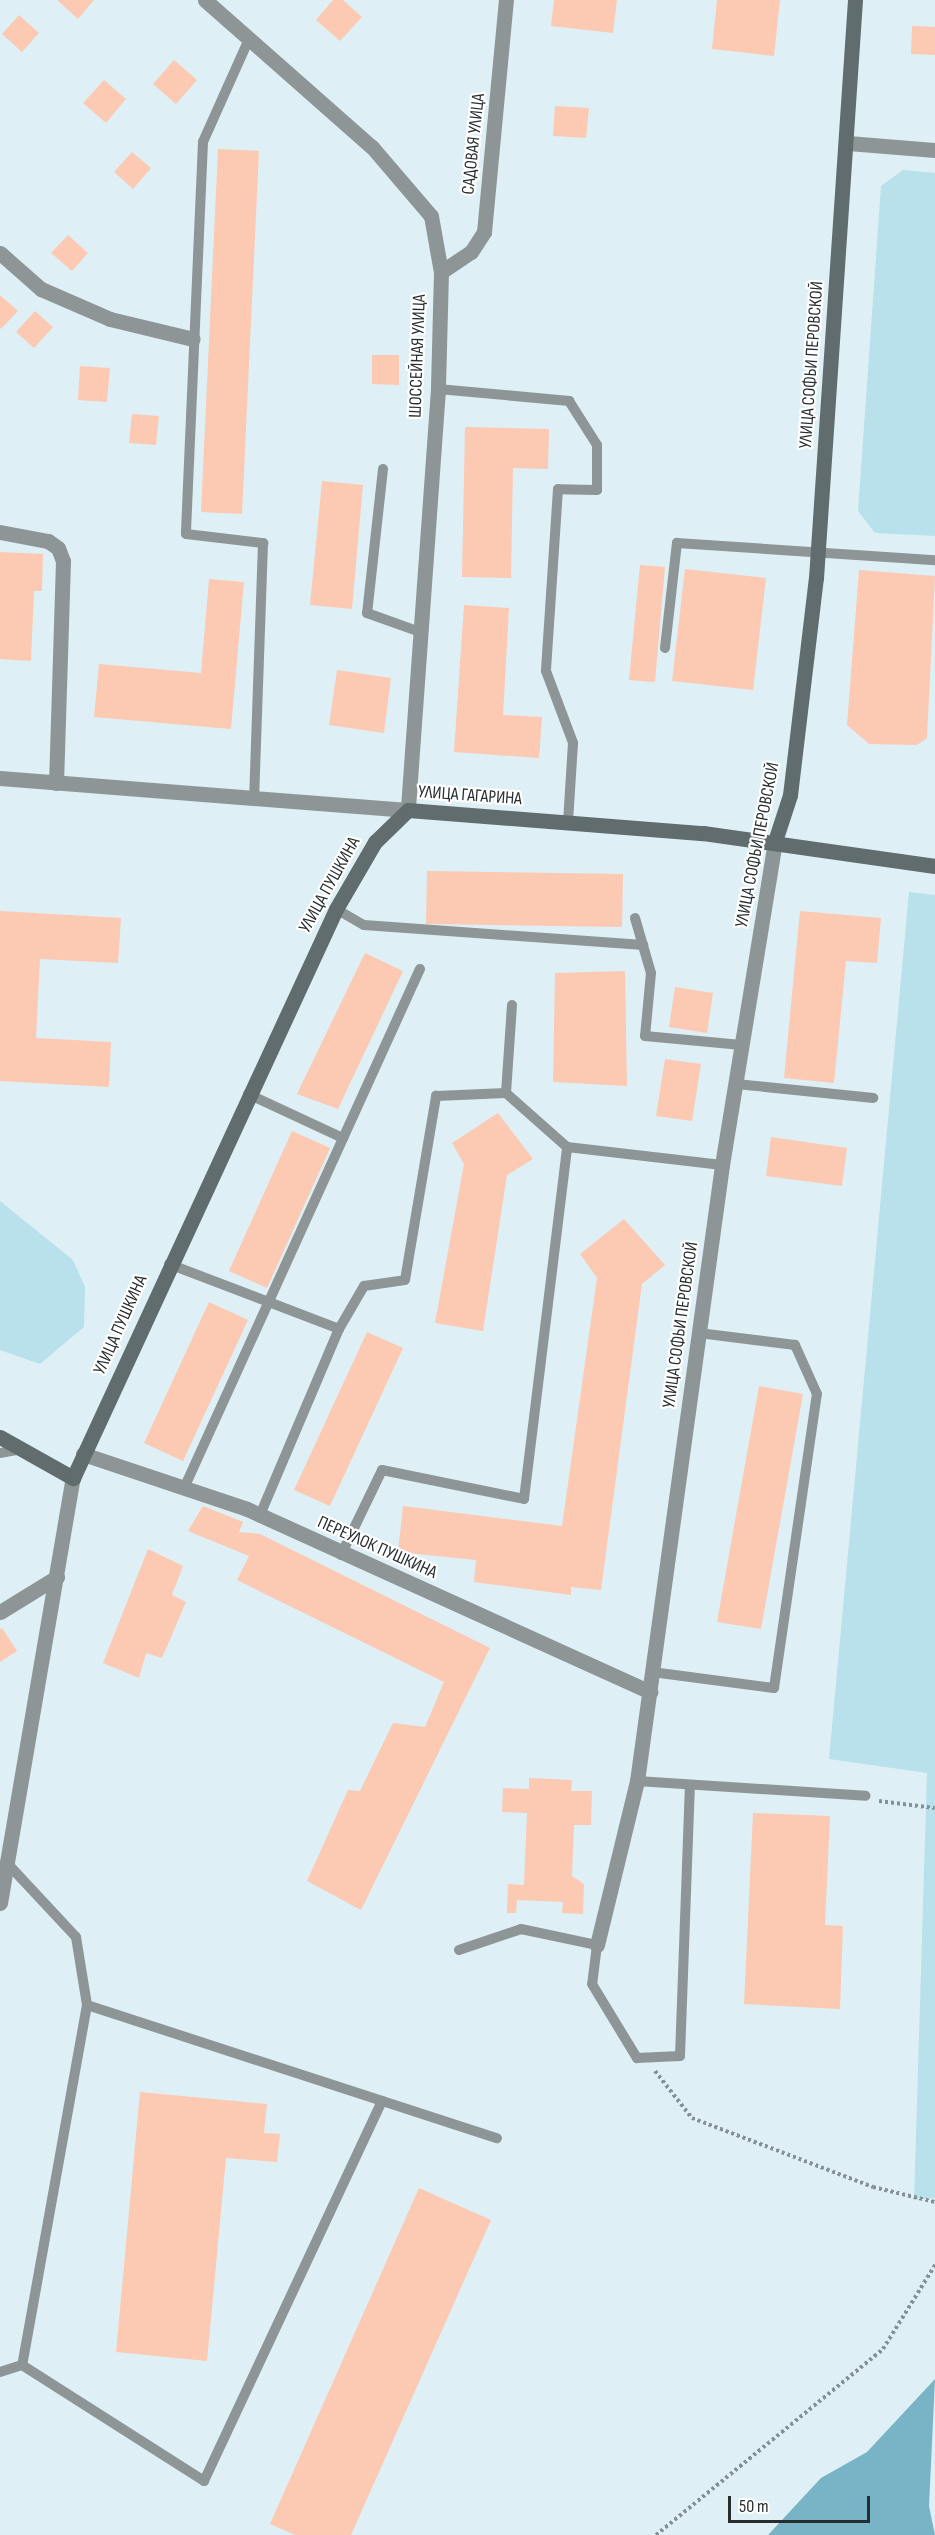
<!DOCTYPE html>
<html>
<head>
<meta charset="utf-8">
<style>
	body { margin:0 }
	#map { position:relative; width:935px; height:2535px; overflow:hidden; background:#def0f5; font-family:"Sofia Sans Condensed",sans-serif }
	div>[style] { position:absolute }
	.green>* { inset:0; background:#b8e1ec }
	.water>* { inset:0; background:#78b4c5 }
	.building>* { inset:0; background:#fcc9b2 }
	.path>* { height:4px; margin-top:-2px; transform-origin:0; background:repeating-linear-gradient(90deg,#859195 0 3px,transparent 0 6px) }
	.service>* { height:10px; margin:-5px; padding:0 5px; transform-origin:5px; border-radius:5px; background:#8e9597 }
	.minor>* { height:15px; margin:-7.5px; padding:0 7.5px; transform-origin:7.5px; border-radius:7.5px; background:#8e9597 }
	.tertiary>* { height:15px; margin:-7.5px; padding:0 7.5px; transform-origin:7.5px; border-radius:7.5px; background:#8e9597 }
	.secondary>* { height:15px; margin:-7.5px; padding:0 7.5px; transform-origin:7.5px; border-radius:7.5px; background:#616c6f }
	span { translate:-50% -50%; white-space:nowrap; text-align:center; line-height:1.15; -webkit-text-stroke:4.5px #fff; paint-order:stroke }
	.street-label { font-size:18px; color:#272e30 }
	.scale { position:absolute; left:728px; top:2496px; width:142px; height:27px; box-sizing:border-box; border:3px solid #272e30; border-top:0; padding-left:8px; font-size:18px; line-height:21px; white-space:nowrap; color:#272e30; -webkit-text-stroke:4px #fff; paint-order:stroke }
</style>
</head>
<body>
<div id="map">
	<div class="green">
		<i style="clip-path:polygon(903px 170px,935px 173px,935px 536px,875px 533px,858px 511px,881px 186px)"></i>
		<i style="clip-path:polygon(909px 892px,935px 895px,935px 2198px,914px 2200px,927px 1773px,829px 1759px)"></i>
		<i style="clip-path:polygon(0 1201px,73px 1260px,85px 1287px,84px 1327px,40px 1364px,0 1350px)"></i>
	</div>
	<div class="water">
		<i style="clip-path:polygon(935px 2379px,929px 2506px,935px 2535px,768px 2535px,821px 2478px,867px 2452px)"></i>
	</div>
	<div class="building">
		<i style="clip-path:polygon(57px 0,94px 0,78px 19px)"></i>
		<i style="clip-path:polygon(333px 0,343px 0,362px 17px,340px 41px,316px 20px)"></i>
		<i style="clip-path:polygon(554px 0,617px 0,613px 33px,551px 26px)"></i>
		<i style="clip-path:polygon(717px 0,780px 0,774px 56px,712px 49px)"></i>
		<i style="clip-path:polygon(19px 15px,39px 33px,22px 52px,2px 34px)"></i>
		<i style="clip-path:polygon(912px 26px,935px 27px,935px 55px,911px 54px)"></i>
		<i style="clip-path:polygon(174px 60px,197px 80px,176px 104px,153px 84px)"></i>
		<i style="clip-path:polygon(104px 80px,126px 99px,106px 123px,83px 103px)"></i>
		<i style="clip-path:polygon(555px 106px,589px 108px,586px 138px,553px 136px)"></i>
		<i style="clip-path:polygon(218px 149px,259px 151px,242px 514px,201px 512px)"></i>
		<i style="clip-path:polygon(132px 152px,151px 168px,133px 189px,114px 172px)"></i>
		<i style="clip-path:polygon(68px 235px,88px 253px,72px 271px,51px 253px)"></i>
		<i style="clip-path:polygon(0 295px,18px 311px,1px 329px,0 328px)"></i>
		<i style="clip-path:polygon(35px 311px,53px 327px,34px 348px,16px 332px)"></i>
		<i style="clip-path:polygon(372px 355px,399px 355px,399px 385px,372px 384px)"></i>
		<i style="clip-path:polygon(80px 366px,110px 368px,107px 402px,78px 400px)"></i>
		<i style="clip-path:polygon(132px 414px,159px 416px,156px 445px,129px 443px)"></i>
		<i style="clip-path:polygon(465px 427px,549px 429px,548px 469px,513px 468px,511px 578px,462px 577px)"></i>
		<i style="clip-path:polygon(322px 481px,363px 485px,352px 609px,310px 605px)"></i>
		<i style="clip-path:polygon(0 552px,43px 554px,42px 591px,34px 591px,31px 661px,0 659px)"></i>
		<i style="clip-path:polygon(640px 565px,665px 567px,655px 682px,629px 680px)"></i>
		<i style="clip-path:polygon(685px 569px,766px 578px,753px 690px,672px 681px)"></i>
		<i style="clip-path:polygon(859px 570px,935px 576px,927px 738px,917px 745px,869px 744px,847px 725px)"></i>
		<i style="clip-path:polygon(209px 579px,244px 582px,231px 729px,94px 717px,99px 664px,201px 673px)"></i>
		<i style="clip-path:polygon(464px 605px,509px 608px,503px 715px,542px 717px,539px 758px,454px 752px)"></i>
		<i style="clip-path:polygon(337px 670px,391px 678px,384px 733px,329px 725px)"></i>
		<i style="clip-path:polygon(427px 871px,623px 874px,622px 927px,426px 924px)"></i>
		<i style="clip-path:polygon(0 911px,121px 918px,118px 963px,40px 959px,36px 1038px,111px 1042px,109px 1087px,0 1081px)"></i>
		<i style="clip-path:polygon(800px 911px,881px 918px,877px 963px,846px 961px,834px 1083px,784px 1078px)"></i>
		<i style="clip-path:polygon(365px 953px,403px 971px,338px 1109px,297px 1094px)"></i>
		<i style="clip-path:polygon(625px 971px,627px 1086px,553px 1082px,555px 973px)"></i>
		<i style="clip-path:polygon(675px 987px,713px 993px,707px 1033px,669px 1027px)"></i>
		<i style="clip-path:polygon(665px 1059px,701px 1064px,692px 1121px,656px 1116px)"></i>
		<i style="clip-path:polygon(498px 1113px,533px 1159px,507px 1175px,483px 1331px,435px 1323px,464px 1164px,452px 1143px)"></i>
		<i style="clip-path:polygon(292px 1131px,330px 1148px,267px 1288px,229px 1271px)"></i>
		<i style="clip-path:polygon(771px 1137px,847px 1148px,842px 1186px,766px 1176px)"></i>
		<i style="clip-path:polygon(624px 1219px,665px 1265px,642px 1284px,601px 1590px,571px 1587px,571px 1595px,474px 1582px,476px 1560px,398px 1552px,403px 1506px,562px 1526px,597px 1278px,580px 1254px)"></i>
		<i style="clip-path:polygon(209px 1302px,248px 1320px,183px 1461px,144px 1443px)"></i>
		<i style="clip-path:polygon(367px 1332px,403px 1348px,330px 1506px,294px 1490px)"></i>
		<i style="clip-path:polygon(759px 1386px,803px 1394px,761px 1629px,717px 1622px)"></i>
		<i style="clip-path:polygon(203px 1506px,243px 1522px,239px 1532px,260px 1534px,490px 1648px,361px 1910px,307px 1881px,348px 1790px,360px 1791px,393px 1723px,425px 1727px,444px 1682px,237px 1580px,249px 1556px,188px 1531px)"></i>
		<i style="clip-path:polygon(148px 1549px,183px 1566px,172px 1595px,186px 1602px,162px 1658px,146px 1653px,139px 1678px,103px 1663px)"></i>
		<i style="clip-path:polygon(2px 1628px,17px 1651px,0 1662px,0 1629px)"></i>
		<i style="clip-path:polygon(529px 1778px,572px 1780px,571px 1791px,592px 1791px,591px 1825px,574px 1825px,572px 1876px,584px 1884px,583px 1914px,562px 1913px,563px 1902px,517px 1900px,516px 1913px,507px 1913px,508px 1884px,524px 1885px,527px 1813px,502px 1812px,503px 1788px,529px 1789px)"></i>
		<i style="clip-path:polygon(753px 1813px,830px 1816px,825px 1925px,843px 1926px,840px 2009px,744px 2004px)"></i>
		<i style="clip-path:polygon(140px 2092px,267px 2104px,264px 2133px,280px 2134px,277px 2162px,226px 2158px,207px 2361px,116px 2352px)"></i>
		<i style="clip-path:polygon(419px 2188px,491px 2220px,351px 2535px,295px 2535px,270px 2524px)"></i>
	</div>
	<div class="path">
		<i style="left:879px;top:1801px;width:56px;rotate:7.1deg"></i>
		<i style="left:655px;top:2071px;width:60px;rotate:51.8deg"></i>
		<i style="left:692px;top:2118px;width:194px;rotate:20.9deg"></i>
		<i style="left:873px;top:2187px;width:64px;rotate:13.6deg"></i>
		<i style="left:656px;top:2535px;width:293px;rotate:-39.3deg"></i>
		<i style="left:883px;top:2349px;width:99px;rotate:-58.2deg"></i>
	</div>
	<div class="service">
		<i style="left:249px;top:39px;width:113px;rotate:114.1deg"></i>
		<i style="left:203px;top:142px;width:392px;rotate:92.5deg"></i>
		<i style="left:186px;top:534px;width:78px;rotate:6.7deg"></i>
		<i style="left:263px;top:543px;width:255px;rotate:92deg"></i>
		<i style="left:438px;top:389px;width:132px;rotate:5.2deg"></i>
		<i style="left:569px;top:401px;width:52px;rotate:57.5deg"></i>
		<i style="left:597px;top:445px;width:45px;rotate:90deg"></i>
		<i style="left:597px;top:490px;width:39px;rotate:-179deg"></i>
		<i style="left:558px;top:489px;width:182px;rotate:93.8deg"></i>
		<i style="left:546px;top:671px;width:77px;rotate:69.4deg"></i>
		<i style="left:573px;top:743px;width:80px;rotate:93.6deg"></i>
		<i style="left:383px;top:469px;width:145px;rotate:96.3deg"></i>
		<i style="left:367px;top:613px;width:56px;rotate:19.7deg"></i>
		<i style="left:665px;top:648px;width:106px;rotate:-83.5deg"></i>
		<i style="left:677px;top:543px;width:259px;rotate:3.8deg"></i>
		<i style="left:336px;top:909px;width:32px;rotate:30deg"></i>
		<i style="left:364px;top:925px;width:280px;rotate:4.1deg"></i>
		<i style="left:635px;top:918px;width:57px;rotate:73.8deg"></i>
		<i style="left:651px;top:973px;width:63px;rotate:95.4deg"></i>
		<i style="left:645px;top:1036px;width:97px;rotate:5.3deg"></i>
		<i style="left:512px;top:1005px;width:88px;rotate:93.9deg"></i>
		<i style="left:506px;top:1093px;width:81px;rotate:41.5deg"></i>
		<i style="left:736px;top:1084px;width:138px;rotate:5.8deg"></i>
		<i style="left:248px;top:1094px;width:105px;rotate:24.9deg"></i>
		<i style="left:169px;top:1264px;width:182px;rotate:20.9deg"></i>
		<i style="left:339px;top:1329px;width:50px;rotate:-59.8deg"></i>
		<i style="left:364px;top:1286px;width:41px;rotate:-8.3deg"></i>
		<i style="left:405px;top:1280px;width:187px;rotate:-80.4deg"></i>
		<i style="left:436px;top:1096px;width:70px;rotate:-2.5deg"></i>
		<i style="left:0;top:1453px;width:22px;rotate:-10deg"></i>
		<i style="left:185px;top:1486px;width:568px;rotate:-65.56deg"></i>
		<i style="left:260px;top:1515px;width:202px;rotate:-67deg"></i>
		<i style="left:341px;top:1555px;width:94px;rotate:-64.2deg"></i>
		<i style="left:382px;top:1470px;width:145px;rotate:11.5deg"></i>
		<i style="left:524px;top:1499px;width:355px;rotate:-83deg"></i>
		<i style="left:567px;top:1147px;width:156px;rotate:6.6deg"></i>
		<i style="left:652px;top:1672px;width:123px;rotate:7.5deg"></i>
		<i style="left:774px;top:1688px;width:297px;rotate:-81.7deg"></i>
		<i style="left:817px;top:1394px;width:54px;rotate:-114.2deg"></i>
		<i style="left:795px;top:1345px;width:97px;rotate:-172.9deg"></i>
		<i style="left:637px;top:1781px;width:229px;rotate:3.7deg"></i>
		<i style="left:3px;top:1865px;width:4px;rotate:-27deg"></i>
		<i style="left:7px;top:1863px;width:101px;rotate:47deg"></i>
		<i style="left:76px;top:1937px;width:69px;rotate:80.8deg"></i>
		<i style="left:87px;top:2005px;width:431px;rotate:18deg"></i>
		<i style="left:459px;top:1950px;width:65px;rotate:-18.7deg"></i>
		<i style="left:521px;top:1929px;width:78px;rotate:11.9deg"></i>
		<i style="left:597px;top:1945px;width:39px;rotate:97deg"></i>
		<i style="left:592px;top:1984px;width:87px;rotate:58.7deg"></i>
		<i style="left:637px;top:2058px;width:43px;rotate:-2.7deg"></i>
		<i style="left:680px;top:2056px;width:270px;rotate:-87.9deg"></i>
		<i style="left:87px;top:2005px;width:366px;rotate:100.2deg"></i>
		<i style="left:22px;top:2365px;width:216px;rotate:32.5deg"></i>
		<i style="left:204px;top:2481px;width:420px;rotate:-64.9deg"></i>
		<i style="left:0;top:2372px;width:23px;rotate:-18deg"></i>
	</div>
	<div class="minor">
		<i style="left:205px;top:0;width:222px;rotate:41.4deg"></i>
		<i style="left:372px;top:147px;width:91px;rotate:49.5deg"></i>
		<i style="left:431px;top:216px;width:57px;rotate:79.9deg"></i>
		<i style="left:441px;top:272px;width:117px;rotate:91.5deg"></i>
		<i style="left:438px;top:389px;width:422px;rotate:94.1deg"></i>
		<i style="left:0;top:253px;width:55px;rotate:41.3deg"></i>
		<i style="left:41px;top:289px;width:75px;rotate:23.5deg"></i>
		<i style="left:110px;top:319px;width:85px;rotate:13.5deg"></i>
		<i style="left:441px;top:272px;width:36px;rotate:-34deg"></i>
		<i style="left:471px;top:252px;width:24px;rotate:-57deg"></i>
		<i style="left:484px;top:232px;width:233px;rotate:-84.6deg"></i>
		<i style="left:0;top:532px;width:49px;rotate:10.6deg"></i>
		<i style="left:48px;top:541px;width:12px;rotate:35deg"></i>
		<i style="left:58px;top:548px;width:14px;rotate:69deg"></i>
		<i style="left:63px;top:561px;width:222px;rotate:91.8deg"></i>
		<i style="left:83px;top:1454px;width:173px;rotate:18.5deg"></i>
		<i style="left:247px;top:1509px;width:443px;rotate:24.4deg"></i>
		<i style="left:0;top:1612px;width:67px;rotate:-31.6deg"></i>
		<i style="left:597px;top:1945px;width:169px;rotate:-76.3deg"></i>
		<i style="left:637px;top:1781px;width:622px;rotate:-82.14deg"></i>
		<i style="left:722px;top:1165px;width:328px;rotate:-80.7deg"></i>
	</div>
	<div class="tertiary">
		<i style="left:848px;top:143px;width:87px;rotate:4.6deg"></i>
		<i style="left:0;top:778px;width:409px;rotate:4.5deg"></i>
		<i style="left:0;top:1903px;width:431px;rotate:-80.3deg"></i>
	</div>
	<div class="secondary">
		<i style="left:775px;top:841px;width:48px;rotate:-71.9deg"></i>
		<i style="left:790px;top:795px;width:219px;rotate:-83.2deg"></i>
		<i style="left:816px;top:578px;width:579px;rotate:-86.14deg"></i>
		<i style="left:0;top:1437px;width:84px;rotate:29.3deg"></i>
		<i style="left:73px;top:1478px;width:627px;rotate:-65.19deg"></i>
		<i style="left:336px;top:909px;width:78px;rotate:-59.8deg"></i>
		<i style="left:375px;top:842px;width:46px;rotate:-44.1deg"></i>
		<i style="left:408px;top:810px;width:296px;rotate:4.5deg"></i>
		<i style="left:703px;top:833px;width:234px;rotate:8.1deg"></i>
	</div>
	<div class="street-label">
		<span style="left:474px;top:144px;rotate:-84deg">САДОВАЯ УЛИЦА</span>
		<span style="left:418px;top:356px;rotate:-88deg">ШОССЕЙНАЯ УЛИЦА</span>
		<span style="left:812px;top:365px;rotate:-86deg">УЛИЦА СОФЬИ ПЕРОВСКОЙ</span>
		<span style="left:470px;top:796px;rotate:4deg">УЛИЦА ГАГАРИНА</span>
		<span style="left:758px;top:845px;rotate:-79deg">УЛИЦА СОФЬИ ПЕРОВСКОЙ</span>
		<span style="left:330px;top:885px;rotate:-61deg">УЛИЦА ПУШКИНА</span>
		<span style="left:121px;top:1325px;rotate:-66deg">УЛИЦА ПУШКИНА</span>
		<span style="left:681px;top:1325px;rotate:-82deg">УЛИЦА СОФЬИ ПЕРОВСКОЙ</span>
		<span style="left:377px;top:1548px;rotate:24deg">ПЕРЕУЛОК ПУШКИНА</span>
	</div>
	<div class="scale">50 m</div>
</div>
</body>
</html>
